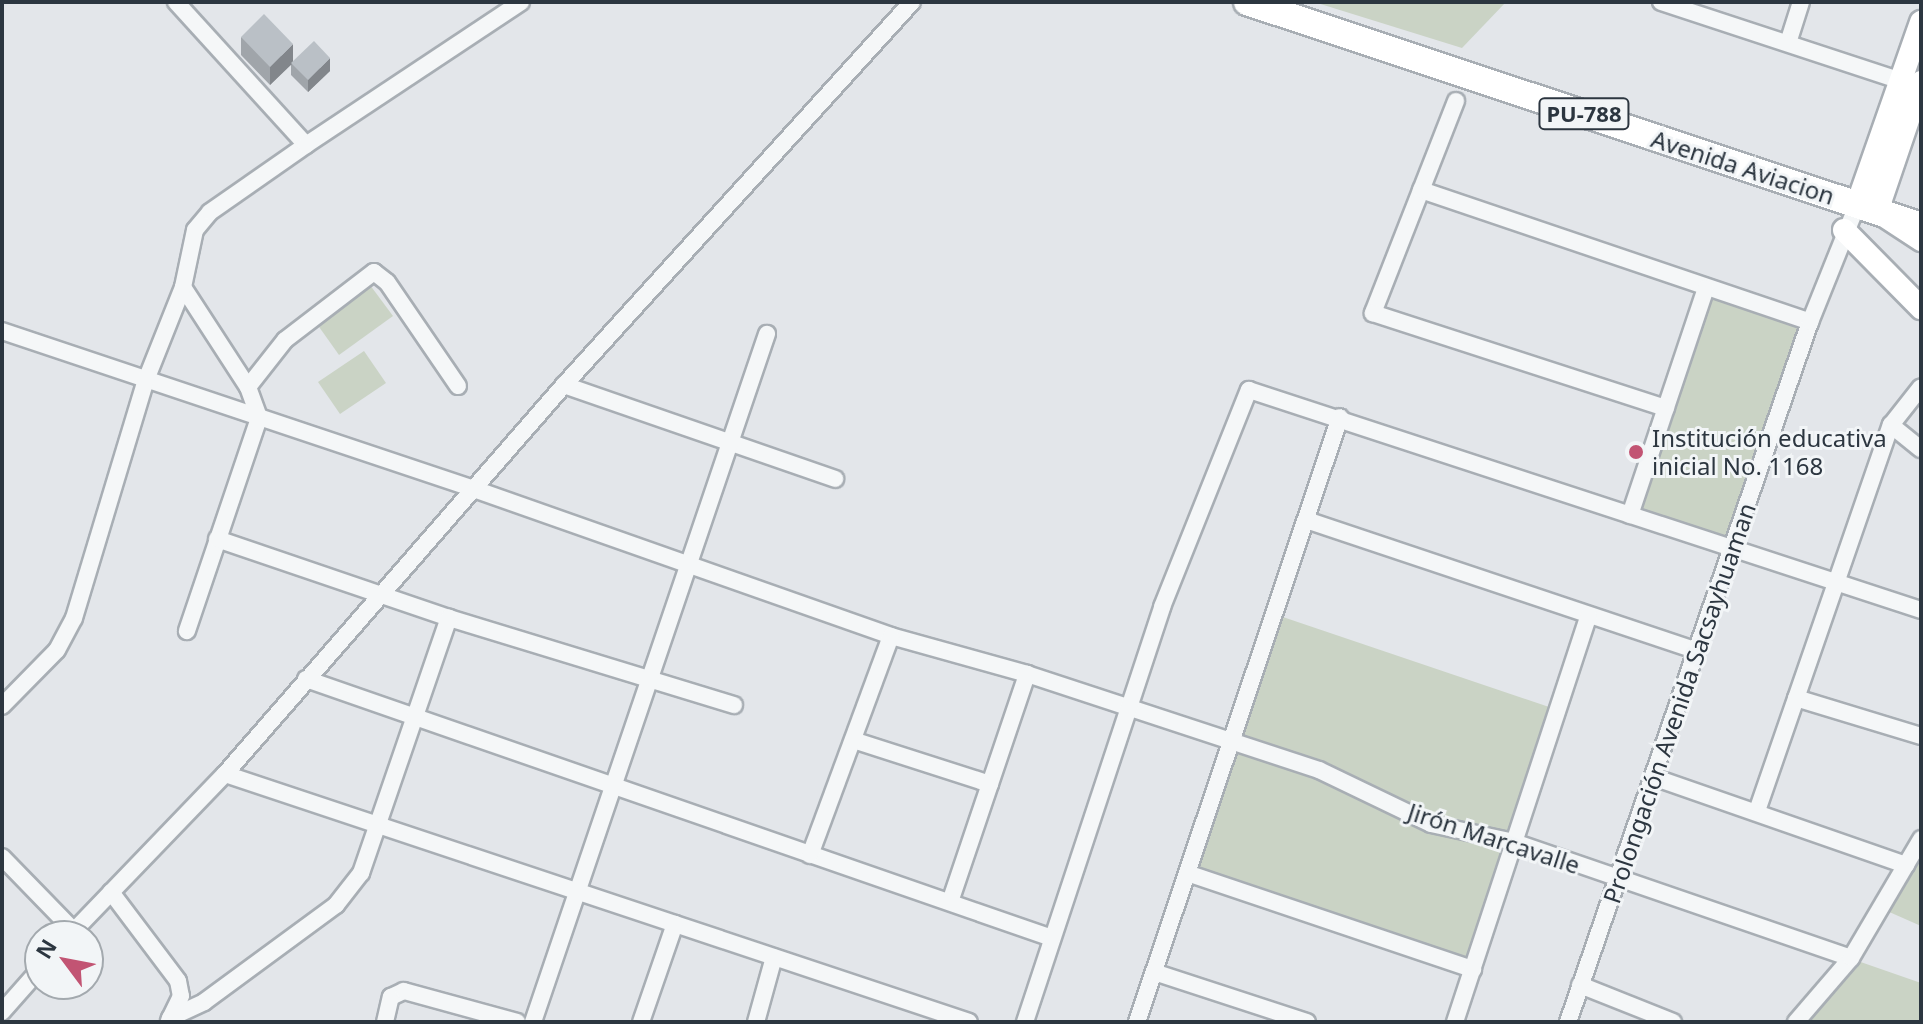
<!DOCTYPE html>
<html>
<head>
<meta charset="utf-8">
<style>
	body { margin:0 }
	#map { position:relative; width:1923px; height:1024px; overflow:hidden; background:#e3e6ea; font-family:"Noto Sans",sans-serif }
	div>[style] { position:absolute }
	.green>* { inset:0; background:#cad3c5 }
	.roads { filter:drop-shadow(2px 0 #a8aeb4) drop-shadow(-2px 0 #a8aeb4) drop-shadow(0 2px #a8aeb4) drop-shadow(0 -2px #a8aeb4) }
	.street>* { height:16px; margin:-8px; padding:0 8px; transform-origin:8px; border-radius:8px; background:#f5f7f8 }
	.secondary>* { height:22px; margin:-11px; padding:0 11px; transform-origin:11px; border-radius:11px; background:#fff }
	.primary>* { height:26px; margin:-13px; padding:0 13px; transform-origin:13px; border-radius:13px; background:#fff }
	.wall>* { inset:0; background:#a0a5aa }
	.shaded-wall>* { inset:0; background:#82868b }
	.building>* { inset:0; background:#bac0c6 }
	.dots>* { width:22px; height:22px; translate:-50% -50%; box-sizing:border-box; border:4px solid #f2f5f7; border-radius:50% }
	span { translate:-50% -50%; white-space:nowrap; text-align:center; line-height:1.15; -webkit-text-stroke:6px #f2f5f7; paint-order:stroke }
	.shield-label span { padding:2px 6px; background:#f2f5f7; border:2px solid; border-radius:6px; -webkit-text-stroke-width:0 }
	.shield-label { font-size:22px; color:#2c3640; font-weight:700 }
	.street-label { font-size:24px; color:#2c3640 }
	.poi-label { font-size:24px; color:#2c3640 }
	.left { translate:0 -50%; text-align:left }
	.frame { position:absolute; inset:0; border:4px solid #2c3640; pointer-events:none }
	.north { position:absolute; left:24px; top:920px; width:80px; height:80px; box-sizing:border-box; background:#f2f5f7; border:2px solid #a3a9ae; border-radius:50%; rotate:302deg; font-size:22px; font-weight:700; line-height:32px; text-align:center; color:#2c3640 }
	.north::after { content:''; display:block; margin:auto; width:28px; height:36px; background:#c25473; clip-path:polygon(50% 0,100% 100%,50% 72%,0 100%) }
</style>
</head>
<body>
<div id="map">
	<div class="green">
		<i style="clip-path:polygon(1314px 2px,1506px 2px,1462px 48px)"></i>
		<i style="clip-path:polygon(370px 285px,393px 316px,339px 355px,317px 324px)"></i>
		<i style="clip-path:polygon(1706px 288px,1810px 322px,1734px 550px,1630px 515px)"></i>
		<i style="clip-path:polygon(364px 351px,386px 383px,340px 414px,318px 382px)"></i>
		<i style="clip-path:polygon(1274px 614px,1558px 710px,1473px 969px,1187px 873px)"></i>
		<i style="clip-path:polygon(1921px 846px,1921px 926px,1887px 911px)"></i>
		<i style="clip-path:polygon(1852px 959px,1921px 983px,1921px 1022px,1798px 1022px)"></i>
	</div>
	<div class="roads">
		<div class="street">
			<i style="left:176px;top:2px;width:193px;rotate:47.7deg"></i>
			<i style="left:1661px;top:2px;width:263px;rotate:18.2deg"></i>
			<i style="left:1788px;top:43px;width:43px;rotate:-72.4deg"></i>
			<i style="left:1456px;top:101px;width:228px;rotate:111.4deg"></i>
			<i style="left:1373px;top:313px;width:308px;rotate:18deg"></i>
			<i style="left:1421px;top:190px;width:411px;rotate:18.7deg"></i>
			<i style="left:183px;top:287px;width:119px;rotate:57deg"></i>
			<i style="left:248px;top:387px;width:33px;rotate:70deg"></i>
			<i style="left:259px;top:418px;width:225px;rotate:108.7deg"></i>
			<i style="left:2px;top:331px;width:498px;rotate:18.5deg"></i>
			<i style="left:474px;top:489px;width:442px;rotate:19.4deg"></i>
			<i style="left:891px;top:636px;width:141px;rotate:15.6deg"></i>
			<i style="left:1027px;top:674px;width:307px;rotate:18.2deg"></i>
			<i style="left:1319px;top:770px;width:124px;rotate:25.7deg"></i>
			<i style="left:1431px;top:824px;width:85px;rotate:12.2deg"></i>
			<i style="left:1514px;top:842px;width:356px;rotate:19deg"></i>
			<i style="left:564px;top:385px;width:287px;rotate:19.1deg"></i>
			<i style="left:248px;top:387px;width:60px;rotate:-51.8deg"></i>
			<i style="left:285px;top:340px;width:112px;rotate:-37.4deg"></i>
			<i style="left:374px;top:272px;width:16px;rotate:38deg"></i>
			<i style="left:387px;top:282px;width:126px;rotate:55.7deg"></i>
			<i style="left:1891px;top:425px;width:38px;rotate:39deg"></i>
			<i style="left:1630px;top:515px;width:239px;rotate:-71.5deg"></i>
			<i style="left:1306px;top:520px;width:412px;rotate:18.5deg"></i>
			<i style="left:217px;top:539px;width:245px;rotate:18.8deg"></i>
			<i style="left:449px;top:618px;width:298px;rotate:17deg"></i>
			<i style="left:306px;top:679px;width:790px;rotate:19.15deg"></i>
			<i style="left:1796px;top:698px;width:131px;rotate:16.9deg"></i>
			<i style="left:2px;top:706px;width:78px;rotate:-45.5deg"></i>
			<i style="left:57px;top:650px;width:36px;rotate:-62deg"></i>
			<i style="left:74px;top:618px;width:249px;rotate:-73.2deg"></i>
			<i style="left:146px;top:380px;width:100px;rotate:-68.3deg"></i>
			<i style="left:183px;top:287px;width:58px;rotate:-78.1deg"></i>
			<i style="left:195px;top:230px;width:23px;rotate:-50deg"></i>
			<i style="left:210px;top:212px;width:117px;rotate:-34.9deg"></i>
			<i style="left:306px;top:145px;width:258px;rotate:-33.6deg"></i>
			<i style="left:853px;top:740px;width:144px;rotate:17.8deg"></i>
			<i style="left:225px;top:774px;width:784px;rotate:18.43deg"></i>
			<i style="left:1653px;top:777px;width:268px;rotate:19.2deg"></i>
			<i style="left:1757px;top:811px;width:409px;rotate:-70.9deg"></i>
			<i style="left:1891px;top:425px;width:48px;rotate:-51.7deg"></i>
			<i style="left:810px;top:855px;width:233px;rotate:-69.7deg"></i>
			<i style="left:2px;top:857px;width:103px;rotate:45.8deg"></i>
			<i style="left:1187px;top:873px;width:302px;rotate:18.6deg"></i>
			<i style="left:111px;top:892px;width:111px;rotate:53deg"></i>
			<i style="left:178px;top:981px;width:15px;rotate:79deg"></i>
			<i style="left:181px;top:996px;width:28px;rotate:116deg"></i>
			<i style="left:950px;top:902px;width:241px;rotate:-71.3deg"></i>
			<i style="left:69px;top:936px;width:225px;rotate:-46.1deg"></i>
			<i style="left:225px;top:774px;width:516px;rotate:-48.93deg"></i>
			<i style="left:564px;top:385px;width:517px;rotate:-47.74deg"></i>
			<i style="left:1154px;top:972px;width:161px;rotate:18.1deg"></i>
			<i style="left:1580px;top:985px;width:100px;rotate:21.7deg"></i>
			<i style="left:2px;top:1012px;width:57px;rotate:-48.5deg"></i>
			<i style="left:170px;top:1018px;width:38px;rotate:-25deg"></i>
			<i style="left:204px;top:1002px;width:164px;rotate:-36.3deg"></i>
			<i style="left:336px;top:905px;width:41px;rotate:-52deg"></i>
			<i style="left:361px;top:873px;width:270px;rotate:-71deg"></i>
			<i style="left:385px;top:1022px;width:26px;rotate:-77deg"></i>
			<i style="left:391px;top:997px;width:14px;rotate:-25deg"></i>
			<i style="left:404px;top:991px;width:117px;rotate:15.3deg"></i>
			<i style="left:533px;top:1022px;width:727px;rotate:-71.22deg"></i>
			<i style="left:641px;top:1022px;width:104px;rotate:-70.9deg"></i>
			<i style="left:756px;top:1022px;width:67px;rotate:-74.5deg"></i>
			<i style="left:1025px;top:1022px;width:437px;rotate:-71.7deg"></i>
			<i style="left:1162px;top:607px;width:234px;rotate:-68.2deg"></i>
			<i style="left:1249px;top:390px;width:707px;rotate:18.13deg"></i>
			<i style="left:1137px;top:1022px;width:638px;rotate:-71.45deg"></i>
			<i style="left:1455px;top:1022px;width:428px;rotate:-71.8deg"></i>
			<i style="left:1568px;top:1022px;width:741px;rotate:-70.93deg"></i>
			<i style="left:1810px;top:322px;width:126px;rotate:-68.1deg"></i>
			<i style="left:1796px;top:1022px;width:84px;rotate:-49.3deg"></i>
			<i style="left:1851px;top:958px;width:138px;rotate:-59.5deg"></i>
		</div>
		<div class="secondary">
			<i style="left:1921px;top:82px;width:136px;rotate:108.8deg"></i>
			<i style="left:1877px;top:211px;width:53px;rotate:33.4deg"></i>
			<i style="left:1857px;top:205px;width:194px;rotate:-70.7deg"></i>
			<i style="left:1844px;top:230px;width:110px;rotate:45.4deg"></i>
		</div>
		<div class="primary">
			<i style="left:1247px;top:2px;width:710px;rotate:18.38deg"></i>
		</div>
	</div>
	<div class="wall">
		<i style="clip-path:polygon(241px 37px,293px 61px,330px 71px,308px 92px,291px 75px,291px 64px,270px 85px,241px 55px)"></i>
	</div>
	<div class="shaded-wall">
		<i style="clip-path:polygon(293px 44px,293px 63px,270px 85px,270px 67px)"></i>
		<i style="clip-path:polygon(330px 58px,330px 71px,308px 92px,308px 80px)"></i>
	</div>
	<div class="building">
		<i style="clip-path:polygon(264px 14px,293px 44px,270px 67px,241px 37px)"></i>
		<i style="clip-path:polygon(314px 41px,330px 58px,308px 80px,291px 63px)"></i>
	</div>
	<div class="dots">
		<i style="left:1636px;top:452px;background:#c25473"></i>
	</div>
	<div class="shield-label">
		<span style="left:1584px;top:114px">PU-788</span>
	</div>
	<div class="street-label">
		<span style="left:1743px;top:167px;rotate:18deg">Avenida Aviacion</span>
		<span style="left:1679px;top:703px;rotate:-71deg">Prolongación Avenida Sacsayhuaman</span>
		<span style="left:1494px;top:838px;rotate:18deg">Jirón Marcavalle</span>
	</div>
	<div class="poi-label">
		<span class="left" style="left:1652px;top:452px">Institución educativa<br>inicial No. 1168</span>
	</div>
	<div class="frame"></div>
	<div class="north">N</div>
</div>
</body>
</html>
